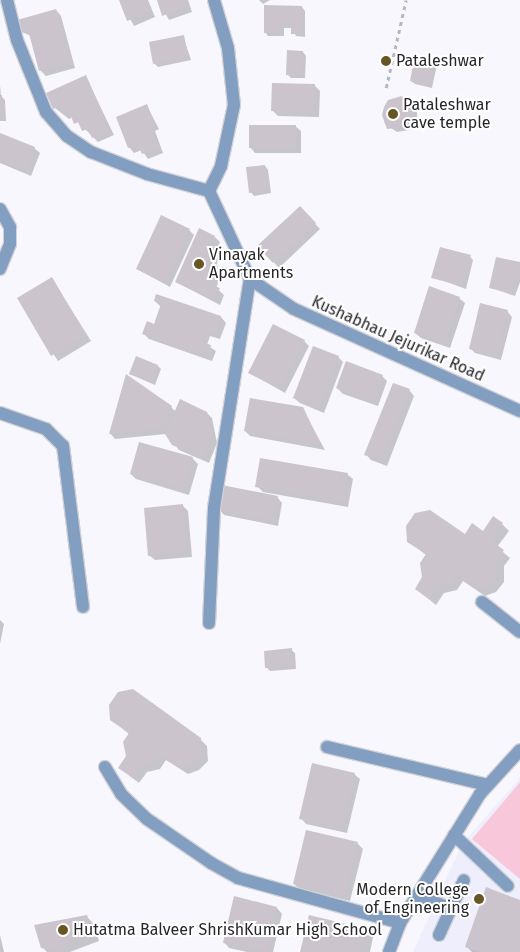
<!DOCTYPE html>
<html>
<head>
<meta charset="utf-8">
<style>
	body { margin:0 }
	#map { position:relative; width:520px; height:952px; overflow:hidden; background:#f7f7fd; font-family:"Fira Sans",sans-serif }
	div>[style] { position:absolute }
	.built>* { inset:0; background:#efeefd }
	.green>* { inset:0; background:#f8c7da }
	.shadow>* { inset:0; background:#0003 }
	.building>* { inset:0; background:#cbc4cc }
	.path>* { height:2.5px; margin-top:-1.25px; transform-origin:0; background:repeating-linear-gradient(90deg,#b7b7bc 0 4px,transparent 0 8px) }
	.roads { filter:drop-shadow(1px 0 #d2d2d7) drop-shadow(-1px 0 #d2d2d7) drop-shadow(0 1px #d2d2d7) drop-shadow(0 -1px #d2d2d7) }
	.minor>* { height:12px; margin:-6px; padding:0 6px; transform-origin:6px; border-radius:6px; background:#829ec0 }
	.dots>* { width:14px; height:14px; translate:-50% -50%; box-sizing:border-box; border:2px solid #fff; border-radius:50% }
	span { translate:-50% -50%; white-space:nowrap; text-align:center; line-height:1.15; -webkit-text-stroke:4px #fff; paint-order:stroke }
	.poi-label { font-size:16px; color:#27272b }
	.left { translate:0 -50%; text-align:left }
	.right { translate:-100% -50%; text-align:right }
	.street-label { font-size:16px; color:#27272b }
</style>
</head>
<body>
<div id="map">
	<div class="built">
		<i style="clip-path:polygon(520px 778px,520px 952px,413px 952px,462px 844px)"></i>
	</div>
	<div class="green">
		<i style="clip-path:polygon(520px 782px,520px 879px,472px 839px)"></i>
	</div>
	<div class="shadow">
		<i style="clip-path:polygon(120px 0,148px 0,155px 17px,134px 26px)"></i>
		<i style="clip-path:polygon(158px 0,188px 0,192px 12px,169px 20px)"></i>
		<i style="clip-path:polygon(259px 0,270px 0,263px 4px)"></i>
		<i style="clip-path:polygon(302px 7px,305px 11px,305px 37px,296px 36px,292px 28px,284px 28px,284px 36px,268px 36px,265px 32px)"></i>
		<i style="clip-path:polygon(56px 10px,61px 16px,75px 68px,46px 76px,40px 70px,31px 36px,22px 32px)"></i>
		<i style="clip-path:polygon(183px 36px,191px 60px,158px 67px,154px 63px)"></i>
		<i style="clip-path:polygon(303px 52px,306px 56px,305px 78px,291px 78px,287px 74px)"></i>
		<i style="clip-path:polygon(434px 60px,437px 64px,432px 88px,415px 84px,411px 81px)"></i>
		<i style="clip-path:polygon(86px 77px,114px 135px,98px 142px,73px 117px,69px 119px,55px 108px)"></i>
		<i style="clip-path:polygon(0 85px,1px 96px,5px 100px,6px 121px,0 121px)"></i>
		<i style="clip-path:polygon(314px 85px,320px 91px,319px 117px,278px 116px,273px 111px)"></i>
		<i style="clip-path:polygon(413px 104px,417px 107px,417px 120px,409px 130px,397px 132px,385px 124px,383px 115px)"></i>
		<i style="clip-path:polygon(147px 106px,159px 129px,155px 131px,163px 153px,148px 159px,142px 150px,134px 153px,129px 147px)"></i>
		<i style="clip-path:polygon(295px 126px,301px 131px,301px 153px,255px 153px,250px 147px)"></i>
		<i style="clip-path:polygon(0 134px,34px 148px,40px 153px,31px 176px,0 163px)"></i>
		<i style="clip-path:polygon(265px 166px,268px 170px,271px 193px,254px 196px,251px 192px)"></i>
		<i style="clip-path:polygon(305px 213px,320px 229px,279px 268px,259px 246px)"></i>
		<i style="clip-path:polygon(189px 230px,194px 235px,170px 287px,137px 269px)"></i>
		<i style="clip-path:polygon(215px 237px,220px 242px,216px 251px,220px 256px,216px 266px,223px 272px,216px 288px,224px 295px,220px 305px,176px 282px)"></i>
		<i style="clip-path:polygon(470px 257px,473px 260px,466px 289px,433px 277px)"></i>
		<i style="clip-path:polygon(520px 263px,520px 282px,515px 296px,491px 288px)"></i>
		<i style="clip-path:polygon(52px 279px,91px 341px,58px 361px,19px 299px)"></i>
		<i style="clip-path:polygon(157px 295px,221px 317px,226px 323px,220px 339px,210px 336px,207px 345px,216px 351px,212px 361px,149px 339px,144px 334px,155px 325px,161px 307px,155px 301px)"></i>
		<i style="clip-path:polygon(459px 298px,465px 303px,450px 348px,421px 338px,415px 333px)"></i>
		<i style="clip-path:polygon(507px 311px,512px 317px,501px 360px,475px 353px,470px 348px)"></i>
		<i style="clip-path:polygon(304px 341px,309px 346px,285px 393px,250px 373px)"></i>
		<i style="clip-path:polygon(338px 357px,343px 362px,324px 413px,300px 403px,294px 398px)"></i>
		<i style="clip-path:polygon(158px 366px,161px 369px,155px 385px,130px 374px)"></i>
		<i style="clip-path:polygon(382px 376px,387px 381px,378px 406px,343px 394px,337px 388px)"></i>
		<i style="clip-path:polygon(409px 390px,414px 396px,387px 466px,371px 460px,366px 454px)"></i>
		<i style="clip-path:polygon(171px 407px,176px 412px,207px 413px,212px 418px,217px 443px,209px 463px,179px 450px,166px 434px,115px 439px,110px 433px)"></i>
		<i style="clip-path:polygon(302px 408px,325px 450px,250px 436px,245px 431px)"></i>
		<i style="clip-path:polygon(192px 458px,198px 464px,189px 495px,136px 479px,131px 474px)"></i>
		<i style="clip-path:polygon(347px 474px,353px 479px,348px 507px,263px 492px,257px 486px)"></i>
		<i style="clip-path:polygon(277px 497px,282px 503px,278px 526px,224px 515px,219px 509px)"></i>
		<i style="clip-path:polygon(182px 505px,188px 511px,192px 557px,155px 560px,149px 555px)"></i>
		<i style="clip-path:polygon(502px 524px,509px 531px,497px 547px,510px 558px,504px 566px,504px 582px,496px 592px,485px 596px,463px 581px,457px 590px,444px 593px,436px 605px,416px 589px,424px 577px,426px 555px,408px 541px,483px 533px)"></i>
		<i style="clip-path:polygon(0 620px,4px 624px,0 644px)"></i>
		<i style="clip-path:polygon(291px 650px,295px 653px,296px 669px,270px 671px,266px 667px)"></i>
		<i style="clip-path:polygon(112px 720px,200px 739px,207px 746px,208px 761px,199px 770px,188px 774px,166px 760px,160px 769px,147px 772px,139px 783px,119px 768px,127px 756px,129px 734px)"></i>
		<i style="clip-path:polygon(354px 774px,360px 779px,347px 833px,306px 824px,301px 818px)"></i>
		<i style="clip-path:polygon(357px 843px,363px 849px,350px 901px,300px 889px,294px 884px)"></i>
		<i style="clip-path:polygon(235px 898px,277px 908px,282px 914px,273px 952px,247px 952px,229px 948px,224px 942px)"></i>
		<i style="clip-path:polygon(520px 901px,520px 952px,472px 952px,466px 946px)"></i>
		<i style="clip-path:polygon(86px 916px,93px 923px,99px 941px,70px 952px,47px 952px,42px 947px)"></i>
		<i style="clip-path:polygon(366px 930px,373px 937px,370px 952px,302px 952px)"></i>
		<i style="clip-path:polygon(0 935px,4px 952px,0 952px)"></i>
	</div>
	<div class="building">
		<i style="clip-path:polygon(119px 0,146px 0,151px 12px,127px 21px)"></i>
		<i style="clip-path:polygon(157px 0,185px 0,188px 7px,162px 16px)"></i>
		<i style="clip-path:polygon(264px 5px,302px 6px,302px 34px,291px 34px,291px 25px,281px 25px,281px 33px,264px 33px)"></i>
		<i style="clip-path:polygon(56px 9px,71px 62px,39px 71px,28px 30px,21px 33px,17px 20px)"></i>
		<i style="clip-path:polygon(184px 35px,188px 57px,153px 64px,149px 42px)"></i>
		<i style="clip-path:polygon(287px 50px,303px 51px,302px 75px,286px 75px)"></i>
		<i style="clip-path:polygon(415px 55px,434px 59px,429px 85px,410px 81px)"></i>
		<i style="clip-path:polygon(86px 75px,110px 130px,92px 138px,88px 129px,82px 131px,78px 122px,74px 124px,69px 111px,63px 114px,59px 106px,53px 109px,46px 93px)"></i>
		<i style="clip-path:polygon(272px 83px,315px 84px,314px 112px,271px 111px)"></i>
		<i style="clip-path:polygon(0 95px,2px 95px,4px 118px,0 118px)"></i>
		<i style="clip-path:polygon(402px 96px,414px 103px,414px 116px,406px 127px,387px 129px,382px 115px,384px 107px,388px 100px)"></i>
		<i style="clip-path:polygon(147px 104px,155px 124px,150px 126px,159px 148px,142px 154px,138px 144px,128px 148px,116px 117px)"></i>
		<i style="clip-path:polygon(249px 125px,296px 125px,296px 148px,249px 148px)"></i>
		<i style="clip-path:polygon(0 133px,35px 147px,26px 171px,0 161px)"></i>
		<i style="clip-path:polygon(265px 165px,268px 190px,249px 193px,246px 167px)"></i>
		<i style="clip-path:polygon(300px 206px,316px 223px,273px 263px,257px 246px)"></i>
		<i style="clip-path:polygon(161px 215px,190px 229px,165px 283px,136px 269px)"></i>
		<i style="clip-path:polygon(199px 228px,215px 236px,210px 247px,216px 249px,210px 262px,218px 266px,210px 284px,220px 288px,214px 300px,175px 282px)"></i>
		<i style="clip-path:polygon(440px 247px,471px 255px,463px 286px,431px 278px)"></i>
		<i style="clip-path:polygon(496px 257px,520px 262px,520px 280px,515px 279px,512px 293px,489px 288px)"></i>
		<i style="clip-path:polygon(52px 277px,86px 335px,51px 356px,17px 298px)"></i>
		<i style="clip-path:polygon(429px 286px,460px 297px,445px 343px,414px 333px)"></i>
		<i style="clip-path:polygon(156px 294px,221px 316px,215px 335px,205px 331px,201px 342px,211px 345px,207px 357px,142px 334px,147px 321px,154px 324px,161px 304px,154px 301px)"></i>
		<i style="clip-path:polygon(480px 303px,508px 310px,496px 355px,469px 349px)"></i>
		<i style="clip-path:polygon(273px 324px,305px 340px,280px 389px,248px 373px)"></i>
		<i style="clip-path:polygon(313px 346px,339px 356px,319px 408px,293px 398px)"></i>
		<i style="clip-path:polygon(136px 356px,158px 365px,152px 383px,129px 374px)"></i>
		<i style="clip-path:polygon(346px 361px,383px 375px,373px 402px,336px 388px)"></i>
		<i style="clip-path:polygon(126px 374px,172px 406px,164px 429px,109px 434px)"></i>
		<i style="clip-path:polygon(393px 383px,410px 389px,381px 461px,364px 455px)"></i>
		<i style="clip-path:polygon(250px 398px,303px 407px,321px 445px,244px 431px)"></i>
		<i style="clip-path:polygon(180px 399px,207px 412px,213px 437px,203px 458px,172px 445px,165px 434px)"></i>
		<i style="clip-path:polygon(139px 442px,193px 457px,184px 490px,130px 474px)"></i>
		<i style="clip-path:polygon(260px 458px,348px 473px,343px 502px,255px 487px)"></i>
		<i style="clip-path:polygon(222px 485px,278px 496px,272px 521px,217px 510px)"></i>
		<i style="clip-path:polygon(183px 504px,187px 552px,148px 556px,144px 508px)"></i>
		<i style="clip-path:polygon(430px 510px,465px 534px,472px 523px,483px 531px,493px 516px,503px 523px,490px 540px,504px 550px,497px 559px,498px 575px,489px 585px,477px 589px,456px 575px,450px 584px,437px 587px,429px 599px,415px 589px,422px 577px,420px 563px,426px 554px,407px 542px,406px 526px,415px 513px)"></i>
		<i style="clip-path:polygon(292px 648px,293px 666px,265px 668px,264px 651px)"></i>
		<i style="clip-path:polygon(133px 689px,201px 738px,201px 754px,192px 764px,180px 768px,159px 754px,153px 763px,140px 765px,132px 777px,118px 768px,126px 756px,123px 742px,129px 733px,110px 720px,109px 705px,118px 692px)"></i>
		<i style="clip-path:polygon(312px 763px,355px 773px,342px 829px,299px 819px)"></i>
		<i style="clip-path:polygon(306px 830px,358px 842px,345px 897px,293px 884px)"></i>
		<i style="clip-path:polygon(486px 887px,520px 900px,520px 952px,480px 952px,465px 947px)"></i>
		<i style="clip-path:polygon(234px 896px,277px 907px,267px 952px,223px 943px)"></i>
		<i style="clip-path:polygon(87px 915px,93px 934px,62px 946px,63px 952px,41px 948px,34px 925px)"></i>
		<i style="clip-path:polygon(309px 915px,367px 929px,361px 952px,300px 952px)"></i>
	</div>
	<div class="path">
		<i style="left:386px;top:88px;width:90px;rotate:-77.2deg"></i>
	</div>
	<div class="roads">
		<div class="minor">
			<i style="left:7px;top:0;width:41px;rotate:76deg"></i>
			<i style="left:17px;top:40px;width:78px;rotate:68.1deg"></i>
			<i style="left:46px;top:112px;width:32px;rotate:49deg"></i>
			<i style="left:67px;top:136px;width:29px;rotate:34deg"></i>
			<i style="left:91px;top:152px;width:60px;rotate:21.4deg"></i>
			<i style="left:147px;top:174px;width:64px;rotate:15.3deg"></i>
			<i style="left:209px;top:191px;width:97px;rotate:65deg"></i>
			<i style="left:250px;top:279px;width:53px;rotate:34.3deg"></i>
			<i style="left:294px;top:309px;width:248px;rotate:24.3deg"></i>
			<i style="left:209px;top:191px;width:28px;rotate:-64deg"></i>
			<i style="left:221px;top:166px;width:62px;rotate:-78deg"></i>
			<i style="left:234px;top:105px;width:57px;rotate:-96deg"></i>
			<i style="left:228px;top:48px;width:50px;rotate:-106.3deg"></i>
			<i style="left:0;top:209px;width:21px;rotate:61deg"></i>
			<i style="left:10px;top:227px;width:17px;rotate:90deg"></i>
			<i style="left:10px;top:244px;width:27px;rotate:112deg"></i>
			<i style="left:0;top:413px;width:49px;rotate:19.2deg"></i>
			<i style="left:46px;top:429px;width:24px;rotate:45deg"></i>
			<i style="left:63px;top:446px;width:162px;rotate:82.9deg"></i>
			<i style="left:482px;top:602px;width:48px;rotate:38.3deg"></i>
			<i style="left:209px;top:623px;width:115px;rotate:-87.5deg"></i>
			<i style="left:214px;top:508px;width:232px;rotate:-81.1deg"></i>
			<i style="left:327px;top:747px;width:165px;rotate:13.3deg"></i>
			<i style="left:105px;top:767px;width:31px;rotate:59deg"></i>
			<i style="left:121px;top:794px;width:36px;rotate:44deg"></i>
			<i style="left:147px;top:819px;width:78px;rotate:34.5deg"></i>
			<i style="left:211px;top:863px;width:31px;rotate:29deg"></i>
			<i style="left:238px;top:878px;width:168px;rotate:15.5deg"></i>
			<i style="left:454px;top:835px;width:74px;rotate:43.4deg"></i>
			<i style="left:417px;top:895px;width:35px;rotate:22deg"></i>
			<i style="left:439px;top:935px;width:60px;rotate:-65.6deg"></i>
			<i style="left:389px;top:952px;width:31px;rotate:-69deg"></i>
			<i style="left:400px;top:923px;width:152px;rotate:-58.2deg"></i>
			<i style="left:480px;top:794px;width:59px;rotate:-47.7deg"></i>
		</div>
	</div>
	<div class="dots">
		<i style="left:386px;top:61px;background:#665623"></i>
		<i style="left:393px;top:114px;background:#665623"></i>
		<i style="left:199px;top:264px;background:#665623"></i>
		<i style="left:479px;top:899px;background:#665623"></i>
		<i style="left:63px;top:930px;background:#665623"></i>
	</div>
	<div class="poi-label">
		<span class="left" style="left:396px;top:61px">Pataleshwar</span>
		<span class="left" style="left:403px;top:114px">Pataleshwar<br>cave temple</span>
		<span class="left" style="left:209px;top:264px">Vinayak<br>Apartments</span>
		<span class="right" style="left:469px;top:899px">Modern College<br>of Engineering</span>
		<span class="left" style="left:73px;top:930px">Hutatma Balveer ShrishKumar High School</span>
	</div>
	<div class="street-label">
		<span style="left:398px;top:339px;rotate:24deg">Kushabhau Jejurikar Road</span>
	</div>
</div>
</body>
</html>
